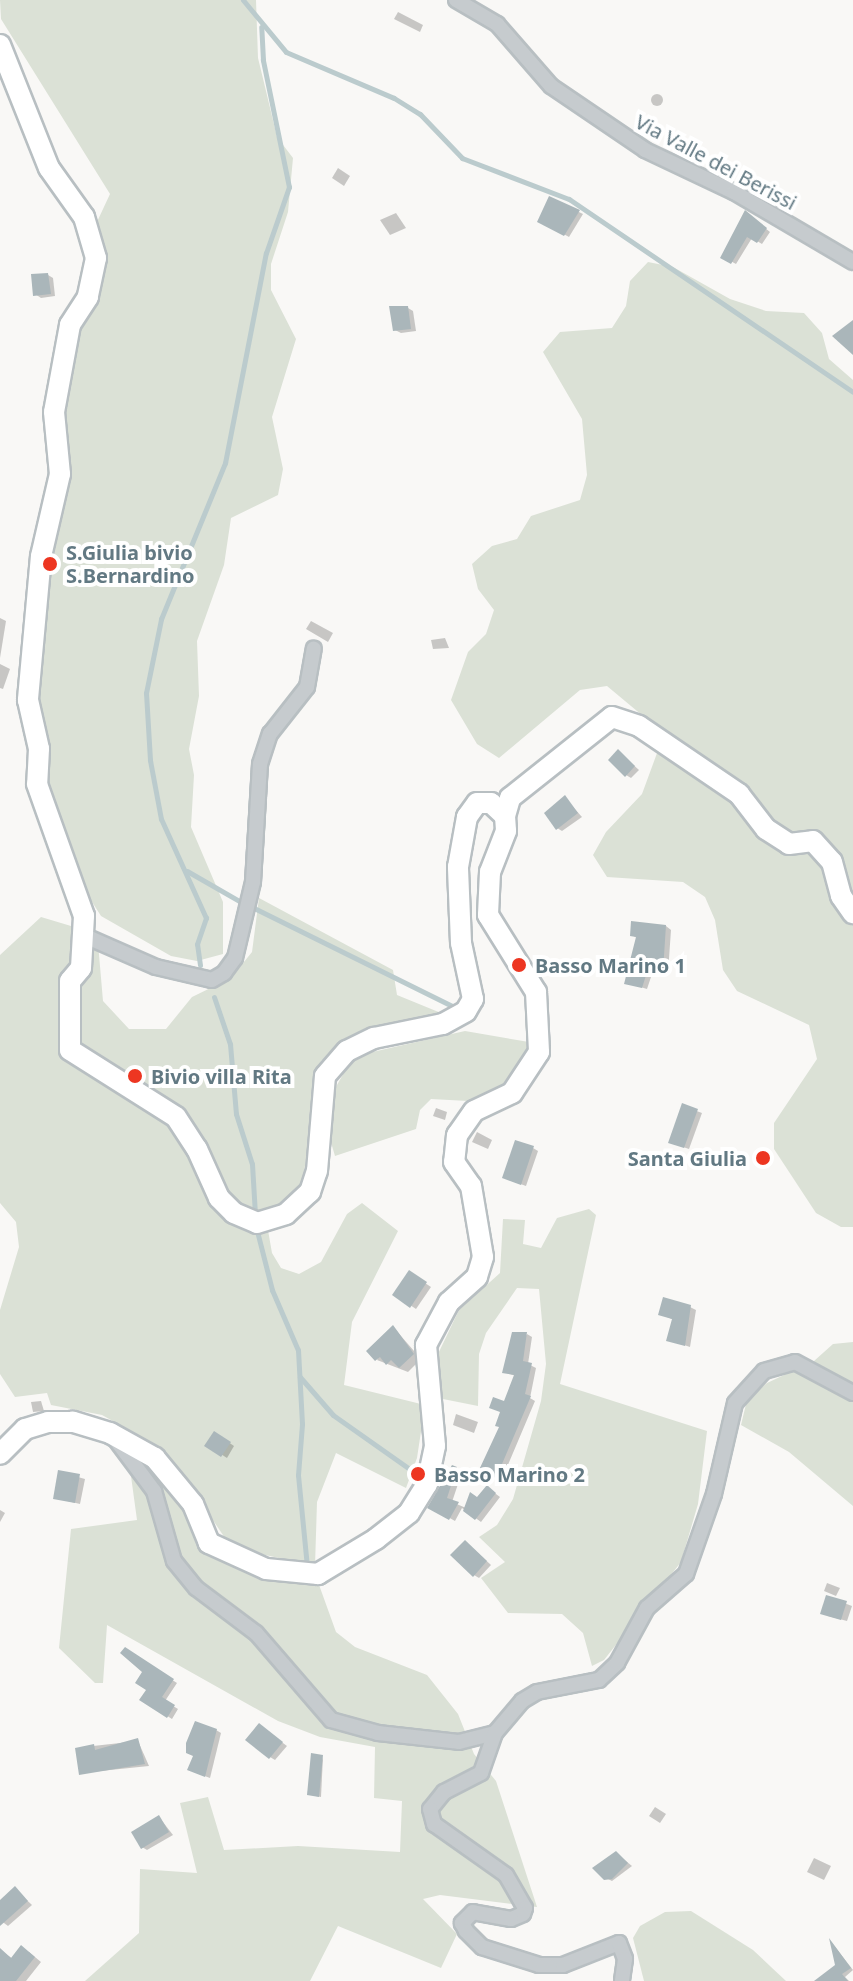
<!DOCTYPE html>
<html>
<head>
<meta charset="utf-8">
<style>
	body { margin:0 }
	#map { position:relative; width:853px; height:1981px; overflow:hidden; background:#f9f8f6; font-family:"Noto Sans",sans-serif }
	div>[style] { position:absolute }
	.green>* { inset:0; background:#dbe1d6 }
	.shadow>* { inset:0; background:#0003 }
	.round { border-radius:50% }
	.stream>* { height:5px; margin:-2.5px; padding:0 2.5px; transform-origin:2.5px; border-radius:2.5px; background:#bbcbcd }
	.building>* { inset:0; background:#aab6ba }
	.roads { filter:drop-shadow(2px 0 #b8bfc2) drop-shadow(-2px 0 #b8bfc2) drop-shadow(0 2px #b8bfc2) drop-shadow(0 -2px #b8bfc2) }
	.street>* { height:14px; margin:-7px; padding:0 7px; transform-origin:7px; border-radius:7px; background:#c6cbce }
	.secondary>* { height:20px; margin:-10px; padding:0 10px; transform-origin:10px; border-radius:10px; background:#fff }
	.dots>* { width:22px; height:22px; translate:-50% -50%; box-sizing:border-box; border:4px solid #fff; border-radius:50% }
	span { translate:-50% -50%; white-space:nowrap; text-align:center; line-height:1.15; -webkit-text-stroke:8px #fff; paint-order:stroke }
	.street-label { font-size:20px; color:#627983 }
	.poi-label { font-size:20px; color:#627983; font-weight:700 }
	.left { translate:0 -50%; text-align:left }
	.right { translate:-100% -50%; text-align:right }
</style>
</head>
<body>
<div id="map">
	<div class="green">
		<i style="clip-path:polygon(0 0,256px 0,258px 58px,266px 91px,277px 137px,293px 158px,288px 212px,271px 264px,271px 290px,296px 339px,272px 417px,283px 469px,278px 495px,231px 518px,224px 565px,197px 641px,199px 696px,189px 749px,194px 775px,191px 827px,223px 902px,223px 954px,197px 961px,171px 956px,101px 916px,87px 894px,49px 783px,37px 693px,49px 559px,64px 502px,61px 419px,78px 328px,94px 307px,103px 270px,96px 224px,110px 194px,1px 19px)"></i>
		<i style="clip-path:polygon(648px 262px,673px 267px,730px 299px,766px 311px,804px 313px,822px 333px,829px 359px,853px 380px,853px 1227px,841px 1227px,816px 1213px,774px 1149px,774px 1123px,817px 1059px,809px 1025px,737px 991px,723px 970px,715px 920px,705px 897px,683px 882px,607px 877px,593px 855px,606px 832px,642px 794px,660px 745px,649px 721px,607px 686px,580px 690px,499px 758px,477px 744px,451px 700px,468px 652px,486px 634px,494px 610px,478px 589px,472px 564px,492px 546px,517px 539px,531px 516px,580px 500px,587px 475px,582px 419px,543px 352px,560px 332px,612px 328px,626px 306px,630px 281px)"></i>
		<i style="clip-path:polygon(259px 898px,393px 970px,397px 995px,441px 1013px,360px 1034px,321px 1061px,303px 1179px,294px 1194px,265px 1213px,272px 1253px,281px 1268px,299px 1274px,321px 1262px,347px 1214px,362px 1203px,398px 1231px,352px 1322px,344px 1385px,425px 1405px,417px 1458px,406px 1488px,336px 1453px,317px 1502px,315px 1566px,243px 1550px,225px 1538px,181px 1473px,136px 1434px,102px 1415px,51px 1405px,47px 1393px,15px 1397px,0 1374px,0 1310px,19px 1247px,16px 1222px,0 1203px,0 955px,41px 917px,71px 926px,98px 943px,103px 1001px,129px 1029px,166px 1029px,192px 997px,231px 978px,252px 952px)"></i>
		<i style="clip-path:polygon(465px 1031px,529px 1042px,527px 1057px,510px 1083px,468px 1101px,431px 1099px,420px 1110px,416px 1129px,335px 1156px,327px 1129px,333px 1092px,350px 1062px,368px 1053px)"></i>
		<i style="clip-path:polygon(589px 1209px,596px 1215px,560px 1384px,707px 1431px,698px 1504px,681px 1562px,604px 1660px,592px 1666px,583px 1633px,562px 1614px,508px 1613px,481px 1578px,505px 1562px,479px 1537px,497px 1525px,513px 1499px,541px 1401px,546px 1364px,539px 1289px,517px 1288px,486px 1333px,479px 1354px,478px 1406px,438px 1398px,437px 1356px,459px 1310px,500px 1273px,503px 1219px,525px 1220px,523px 1244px,541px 1248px,557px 1218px)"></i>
		<i style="clip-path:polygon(853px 1342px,853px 1506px,789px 1452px,741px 1425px,747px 1400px,767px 1383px,814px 1361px,833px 1344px)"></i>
		<i style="clip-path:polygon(127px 1447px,189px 1504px,195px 1529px,318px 1582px,336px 1632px,355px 1647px,427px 1675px,458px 1714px,474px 1754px,496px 1781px,537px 1907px,440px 1895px,423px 1899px,457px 1934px,441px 1968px,338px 1926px,310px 1981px,85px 1981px,139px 1933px,140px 1869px,197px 1873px,180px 1803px,208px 1797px,224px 1850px,298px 1846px,400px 1852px,402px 1801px,374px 1798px,375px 1747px,320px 1737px,278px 1721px,107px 1625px,103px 1683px,95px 1683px,59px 1648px,71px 1529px,137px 1520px)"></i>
		<i style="clip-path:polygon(691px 1911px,753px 1950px,786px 1981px,644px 1981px,633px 1938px,640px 1926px,665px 1912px)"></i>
	</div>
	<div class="shadow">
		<i style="clip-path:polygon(398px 12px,423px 25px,420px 32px,394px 19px)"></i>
		<i class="round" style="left:651px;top:94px;width:12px;height:12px"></i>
		<i style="clip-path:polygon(338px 168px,350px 176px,344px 186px,332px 178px)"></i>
		<i style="clip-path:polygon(550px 198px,583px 214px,569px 237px,540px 221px)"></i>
		<i style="clip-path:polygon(396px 213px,406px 228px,390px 235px,380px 220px)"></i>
		<i style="clip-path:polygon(749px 215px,770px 232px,762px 244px,752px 238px,736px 264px,723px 257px)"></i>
		<i style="clip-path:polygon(48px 275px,53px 278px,55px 296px,41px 298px,35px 294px)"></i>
		<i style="clip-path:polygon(408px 308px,413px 311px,416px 331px,401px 333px,395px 330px)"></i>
		<i style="clip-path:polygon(0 618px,6px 621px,0 658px)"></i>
		<i style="clip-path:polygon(311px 621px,333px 633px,328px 642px,306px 629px)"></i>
		<i style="clip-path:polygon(445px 638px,449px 648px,433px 649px,431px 640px)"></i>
		<i style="clip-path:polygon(0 664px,10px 669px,3px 689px,0 688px)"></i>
		<i style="clip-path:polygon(619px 752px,639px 770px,631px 778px,626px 775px)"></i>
		<i style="clip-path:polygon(565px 798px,582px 817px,562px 831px,557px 828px)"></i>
		<i style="clip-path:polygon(666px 926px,671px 930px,668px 973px,653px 971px,647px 989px,627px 983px,637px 938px,632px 935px)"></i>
		<i style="clip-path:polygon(683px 1106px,702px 1113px,689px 1149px,674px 1144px)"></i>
		<i style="clip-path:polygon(436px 1108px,447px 1112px,445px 1120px,433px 1116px)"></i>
		<i style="clip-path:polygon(477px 1132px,492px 1140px,488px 1149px,472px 1142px)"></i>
		<i style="clip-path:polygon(533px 1148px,538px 1151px,526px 1186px,509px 1180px)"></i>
		<i style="clip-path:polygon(410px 1273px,431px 1287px,416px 1309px,395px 1295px)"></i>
		<i style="clip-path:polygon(690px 1307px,696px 1310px,690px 1347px,669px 1340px,674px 1320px,660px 1314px)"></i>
		<i style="clip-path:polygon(394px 1328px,421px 1359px,408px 1372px,377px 1360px)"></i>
		<i style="clip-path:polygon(527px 1334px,532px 1337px,528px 1364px,536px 1368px,530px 1398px,535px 1401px,502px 1479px,482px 1469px,502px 1427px,516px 1376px,504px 1372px)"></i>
		<i style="clip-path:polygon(41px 1401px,44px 1411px,33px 1412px,31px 1402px)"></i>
		<i style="clip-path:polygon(456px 1414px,478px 1422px,474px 1433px,453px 1425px)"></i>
		<i style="clip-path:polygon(215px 1433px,234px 1446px,227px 1458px,207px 1445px)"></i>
		<i style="clip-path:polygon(453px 1467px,462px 1472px,452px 1502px,466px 1508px,492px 1491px,500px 1497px,481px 1522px,462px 1508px,455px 1521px,430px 1507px)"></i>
		<i style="clip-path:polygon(60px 1472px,85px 1479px,80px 1504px,55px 1498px)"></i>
		<i style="clip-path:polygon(0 1510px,5px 1513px,0 1522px)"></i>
		<i style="clip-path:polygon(466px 1542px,491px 1565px,479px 1578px,474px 1575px)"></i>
		<i style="clip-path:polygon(827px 1583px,840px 1588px,836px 1596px,824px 1591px)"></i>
		<i style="clip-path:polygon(828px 1597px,852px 1606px,847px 1621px,828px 1616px)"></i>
		<i style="clip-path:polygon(125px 1650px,177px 1683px,165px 1701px,178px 1709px,172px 1719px,142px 1700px,149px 1689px,145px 1671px)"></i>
		<i style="clip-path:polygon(264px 1729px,287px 1746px,275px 1760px,270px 1757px)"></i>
		<i style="clip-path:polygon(216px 1730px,221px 1733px,210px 1778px,194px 1772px)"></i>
		<i style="clip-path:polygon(138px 1741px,149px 1766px,81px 1773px,93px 1746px)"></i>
		<i style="clip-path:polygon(323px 1757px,321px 1797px,311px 1795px)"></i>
		<i style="clip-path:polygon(655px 1807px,666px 1814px,660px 1823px,649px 1816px)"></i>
		<i style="clip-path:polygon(159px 1817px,173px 1835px,147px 1850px,142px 1847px)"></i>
		<i style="clip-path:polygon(616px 1853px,632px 1866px,612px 1881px,606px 1878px)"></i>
		<i style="clip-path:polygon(814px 1858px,831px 1866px,824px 1880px,807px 1872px)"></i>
		<i style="clip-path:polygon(15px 1889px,32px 1905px,8px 1926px,0 1920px,0 1902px)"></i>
		<i style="clip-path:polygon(832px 1943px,853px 1970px,845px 1977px,849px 1981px,825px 1981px,838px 1966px)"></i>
		<i style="clip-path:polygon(0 1950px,13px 1959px,29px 1952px,41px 1962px,26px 1981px,0 1981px)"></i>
	</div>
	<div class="stream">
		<i style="left:243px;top:0;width:67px;rotate:50.4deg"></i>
		<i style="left:286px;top:52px;width:117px;rotate:23.1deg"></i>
		<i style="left:394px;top:98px;width:31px;rotate:32deg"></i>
		<i style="left:420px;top:114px;width:61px;rotate:46.3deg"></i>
		<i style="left:462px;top:158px;width:115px;rotate:21deg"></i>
		<i style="left:569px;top:199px;width:343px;rotate:34.2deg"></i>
		<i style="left:187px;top:871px;width:62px;rotate:29.9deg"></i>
		<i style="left:256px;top:909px;width:225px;rotate:26.3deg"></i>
		<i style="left:200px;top:965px;width:21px;rotate:-98deg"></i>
		<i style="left:197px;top:944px;width:28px;rotate:-71deg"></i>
		<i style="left:206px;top:918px;width:109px;rotate:-114.4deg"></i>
		<i style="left:161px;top:819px;width:60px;rotate:-100.6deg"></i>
		<i style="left:150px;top:760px;width:67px;rotate:-93.4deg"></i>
		<i style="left:146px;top:693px;width:76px;rotate:-78.5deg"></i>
		<i style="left:161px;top:619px;width:169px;rotate:-67.7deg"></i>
		<i style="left:225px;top:463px;width:214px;rotate:-79deg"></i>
		<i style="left:266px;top:253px;width:70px;rotate:-70.8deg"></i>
		<i style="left:289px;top:187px;width:130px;rotate:-101.6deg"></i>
		<i style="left:263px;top:60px;width:33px;rotate:-93deg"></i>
		<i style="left:214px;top:997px;width:50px;rotate:71.2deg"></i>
		<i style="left:230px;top:1044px;width:70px;rotate:85.1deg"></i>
		<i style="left:236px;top:1114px;width:52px;rotate:72.3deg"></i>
		<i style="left:252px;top:1164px;width:51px;rotate:86.6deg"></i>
		<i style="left:257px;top:1231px;width:61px;rotate:75.7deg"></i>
		<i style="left:272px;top:1290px;width:65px;rotate:66.6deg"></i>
		<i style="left:298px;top:1350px;width:74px;rotate:86.9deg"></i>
		<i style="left:302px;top:1424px;width:51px;rotate:94.5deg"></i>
		<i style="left:298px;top:1475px;width:91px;rotate:84.4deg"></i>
		<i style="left:300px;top:1377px;width:50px;rotate:49deg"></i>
		<i style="left:333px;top:1415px;width:92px;rotate:35.2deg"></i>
	</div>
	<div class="building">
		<i style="clip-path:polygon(549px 196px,580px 210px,564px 236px,537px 222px)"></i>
		<i style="clip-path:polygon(745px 210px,767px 228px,757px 243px,747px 237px,731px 264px,720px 258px)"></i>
		<i style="clip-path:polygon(48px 273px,51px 294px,33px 296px,31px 274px)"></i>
		<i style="clip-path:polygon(389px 306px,408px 306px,411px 329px,393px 331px)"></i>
		<i style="clip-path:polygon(853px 320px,853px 355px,832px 336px)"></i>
		<i style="clip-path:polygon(618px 749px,635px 766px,625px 777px,608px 760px)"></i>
		<i style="clip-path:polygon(565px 795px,578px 813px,556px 830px,544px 813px)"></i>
		<i style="clip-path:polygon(631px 921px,666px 925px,663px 971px,648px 969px,642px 988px,624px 984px,636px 937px,630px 936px)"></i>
		<i style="clip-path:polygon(682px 1103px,698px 1109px,684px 1148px,668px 1143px)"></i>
		<i style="clip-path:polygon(515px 1140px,534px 1146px,521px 1185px,502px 1178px)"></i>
		<i style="clip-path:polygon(409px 1270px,427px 1282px,410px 1308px,392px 1295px)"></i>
		<i style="clip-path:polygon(663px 1297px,691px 1305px,685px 1346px,666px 1341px,672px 1319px,658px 1315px)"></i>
		<i style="clip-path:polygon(393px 1325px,414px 1354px,399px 1368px,391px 1360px,386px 1365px,380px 1357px,375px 1361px,366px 1351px)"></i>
		<i style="clip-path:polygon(512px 1332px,527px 1332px,523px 1361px,532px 1363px,525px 1394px,531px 1396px,496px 1478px,479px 1470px,499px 1427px,495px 1426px,500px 1412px,489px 1408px,493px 1397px,504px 1401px,514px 1375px,502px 1373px)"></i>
		<i style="clip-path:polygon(214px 1431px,231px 1442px,221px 1457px,204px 1446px)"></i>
		<i style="clip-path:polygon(452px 1465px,457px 1467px,447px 1498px,459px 1502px,449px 1520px,427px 1508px)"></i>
		<i style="clip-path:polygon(58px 1470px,80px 1474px,75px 1503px,53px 1499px)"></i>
		<i style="clip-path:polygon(487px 1485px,496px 1493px,475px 1520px,463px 1511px,470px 1492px,477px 1497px)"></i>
		<i style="clip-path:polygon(465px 1540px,487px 1561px,473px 1577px,450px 1555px)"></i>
		<i style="clip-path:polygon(826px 1595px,847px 1601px,841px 1620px,820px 1614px)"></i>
		<i style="clip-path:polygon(125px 1647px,174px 1679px,162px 1697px,175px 1705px,167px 1718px,139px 1700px,146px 1690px,135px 1683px,142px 1672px,120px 1653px)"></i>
		<i style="clip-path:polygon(195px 1721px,217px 1729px,205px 1777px,187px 1770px,193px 1756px,186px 1753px,186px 1743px)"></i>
		<i style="clip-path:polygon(259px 1723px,283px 1742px,269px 1759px,245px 1740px)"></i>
		<i style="clip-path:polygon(138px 1738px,145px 1764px,79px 1775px,75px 1748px,94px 1744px,95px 1750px)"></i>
		<i style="clip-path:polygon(311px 1753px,323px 1755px,319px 1797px,307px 1795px)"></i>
		<i style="clip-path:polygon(159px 1815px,169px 1832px,141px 1849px,131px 1832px)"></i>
		<i style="clip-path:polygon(616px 1851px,628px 1863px,612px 1879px,604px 1880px,592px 1868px)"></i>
		<i style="clip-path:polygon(15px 1886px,28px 1901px,0 1926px,0 1900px)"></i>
		<i style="clip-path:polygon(829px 1938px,851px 1968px,842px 1974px,848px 1981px,814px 1981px,835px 1965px)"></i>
		<i style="clip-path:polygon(21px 1945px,35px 1957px,16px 1981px,0 1981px,0 1948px,11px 1958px)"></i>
	</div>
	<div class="roads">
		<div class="street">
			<i style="left:456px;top:0;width:48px;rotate:30.3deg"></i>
			<i style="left:497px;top:24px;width:82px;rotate:48.9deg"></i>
			<i style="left:551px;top:86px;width:114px;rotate:34.2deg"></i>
			<i style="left:645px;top:150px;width:98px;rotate:25.3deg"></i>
			<i style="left:734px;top:192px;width:138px;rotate:30.5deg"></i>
			<i style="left:85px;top:936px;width:77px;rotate:23.6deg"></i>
			<i style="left:156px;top:967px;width:57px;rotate:13.1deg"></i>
			<i style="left:212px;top:980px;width:14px;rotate:-30deg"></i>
			<i style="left:224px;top:973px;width:19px;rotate:-54deg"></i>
			<i style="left:235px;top:958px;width:78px;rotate:-76.7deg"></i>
			<i style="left:253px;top:882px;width:118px;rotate:-86.6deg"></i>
			<i style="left:260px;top:764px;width:32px;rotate:-72deg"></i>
			<i style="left:270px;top:734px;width:60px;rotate:-51.8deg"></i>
			<i style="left:307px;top:687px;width:39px;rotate:-80deg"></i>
			<i style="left:116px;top:1440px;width:64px;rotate:53.3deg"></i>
			<i style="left:154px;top:1491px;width:73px;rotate:74.1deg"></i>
			<i style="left:174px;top:1561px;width:35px;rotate:51deg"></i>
			<i style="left:196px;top:1588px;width:75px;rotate:36.9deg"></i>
			<i style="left:256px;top:1633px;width:115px;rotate:49.2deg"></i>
			<i style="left:331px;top:1720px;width:49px;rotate:15.5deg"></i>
			<i style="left:378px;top:1733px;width:81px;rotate:6.3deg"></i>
			<i style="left:459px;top:1742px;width:37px;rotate:-14deg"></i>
			<i style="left:495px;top:1733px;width:42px;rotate:-49.8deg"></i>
			<i style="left:522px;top:1701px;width:17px;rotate:-31deg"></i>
			<i style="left:537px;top:1692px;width:63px;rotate:-11deg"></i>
			<i style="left:599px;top:1680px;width:25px;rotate:-43deg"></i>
			<i style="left:617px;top:1663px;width:63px;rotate:-61.4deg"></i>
			<i style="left:647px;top:1608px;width:52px;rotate:-41.1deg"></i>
			<i style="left:686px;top:1574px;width:85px;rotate:-70.7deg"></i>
			<i style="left:714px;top:1494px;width:93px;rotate:-77deg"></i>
			<i style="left:735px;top:1403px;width:43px;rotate:-47.8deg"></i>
			<i style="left:764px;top:1371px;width:32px;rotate:-16deg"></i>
			<i style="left:795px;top:1362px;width:66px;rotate:28.1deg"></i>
			<i style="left:495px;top:1733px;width:42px;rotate:109.3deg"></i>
			<i style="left:481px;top:1773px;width:42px;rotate:152.8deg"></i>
			<i style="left:444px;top:1792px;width:22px;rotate:129deg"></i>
			<i style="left:430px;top:1809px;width:16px;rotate:75deg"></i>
			<i style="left:434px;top:1824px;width:88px;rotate:35.3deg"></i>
			<i style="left:506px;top:1875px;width:38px;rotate:60deg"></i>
			<i style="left:525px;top:1908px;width:6px;rotate:108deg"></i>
			<i style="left:523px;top:1914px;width:13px;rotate:157deg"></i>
			<i style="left:511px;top:1919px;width:39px;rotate:-170deg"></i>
			<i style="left:473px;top:1912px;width:16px;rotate:135deg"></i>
			<i style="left:462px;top:1923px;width:9px;rotate:63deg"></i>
			<i style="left:466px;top:1931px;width:23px;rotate:45deg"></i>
			<i style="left:482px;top:1947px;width:60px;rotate:17.5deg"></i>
			<i style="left:539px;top:1965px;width:24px"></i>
			<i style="left:563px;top:1965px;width:60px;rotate:-21.4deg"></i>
			<i style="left:619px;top:1943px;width:17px;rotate:69deg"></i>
			<i style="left:625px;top:1959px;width:22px;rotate:98deg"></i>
		</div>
		<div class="secondary">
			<i style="left:0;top:45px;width:132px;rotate:68.3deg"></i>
			<i style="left:49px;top:168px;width:60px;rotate:54.5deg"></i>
			<i style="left:84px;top:217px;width:43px;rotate:73.7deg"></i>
			<i style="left:96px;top:258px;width:40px;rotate:102deg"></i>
			<i style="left:88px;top:297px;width:33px;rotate:123deg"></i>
			<i style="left:70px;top:325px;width:88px;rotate:100.4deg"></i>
			<i style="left:54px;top:412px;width:62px;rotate:84.5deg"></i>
			<i style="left:60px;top:474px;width:84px;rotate:103deg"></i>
			<i style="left:41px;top:556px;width:145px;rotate:95.2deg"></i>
			<i style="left:28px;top:700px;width:50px;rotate:77.3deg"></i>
			<i style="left:39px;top:749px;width:35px;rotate:93deg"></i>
			<i style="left:37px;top:784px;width:140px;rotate:70.4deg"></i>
			<i style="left:84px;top:916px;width:52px;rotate:93.3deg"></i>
			<i style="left:81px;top:968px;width:17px;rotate:130deg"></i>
			<i style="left:70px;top:981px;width:69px;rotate:90deg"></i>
			<i style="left:70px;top:1050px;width:125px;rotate:32.3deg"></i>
			<i style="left:176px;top:1117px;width:38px;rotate:57deg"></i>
			<i style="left:197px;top:1149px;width:54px;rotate:65.8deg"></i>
			<i style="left:219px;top:1198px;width:21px;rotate:45deg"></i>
			<i style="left:234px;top:1213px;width:25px;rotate:23deg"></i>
			<i style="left:257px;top:1223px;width:30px;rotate:-17deg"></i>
			<i style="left:286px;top:1214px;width:33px;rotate:-43deg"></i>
			<i style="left:310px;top:1192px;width:22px;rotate:-72deg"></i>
			<i style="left:317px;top:1171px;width:95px;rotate:-85.2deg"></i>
			<i style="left:325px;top:1076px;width:33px;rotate:-49deg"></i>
			<i style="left:347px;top:1051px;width:30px;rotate:-26deg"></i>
			<i style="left:374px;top:1038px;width:70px;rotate:-11.5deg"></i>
			<i style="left:443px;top:1024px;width:26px;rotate:-29deg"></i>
			<i style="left:466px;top:1011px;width:14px;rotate:-60deg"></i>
			<i style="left:473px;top:999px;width:57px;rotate:-102.1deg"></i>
			<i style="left:461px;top:943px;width:76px;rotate:-92.3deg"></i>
			<i style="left:458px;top:867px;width:51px;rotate:-79.8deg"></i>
			<i style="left:467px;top:817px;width:17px;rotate:-54deg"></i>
			<i style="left:477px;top:803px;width:14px"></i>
			<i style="left:491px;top:803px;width:19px;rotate:43deg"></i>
			<i style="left:505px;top:816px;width:15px;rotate:86deg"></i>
			<i style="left:506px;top:831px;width:44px;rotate:111.3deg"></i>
			<i style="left:490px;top:872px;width:43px;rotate:92.7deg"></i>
			<i style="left:488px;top:915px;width:91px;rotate:58.1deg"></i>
			<i style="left:536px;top:992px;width:60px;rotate:87.1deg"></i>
			<i style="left:539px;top:1052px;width:49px;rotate:123.4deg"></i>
			<i style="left:512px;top:1093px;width:42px;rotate:154.7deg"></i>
			<i style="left:474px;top:1111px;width:29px;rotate:125deg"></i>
			<i style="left:457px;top:1135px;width:27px;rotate:96deg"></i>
			<i style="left:454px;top:1162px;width:29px;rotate:55deg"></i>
			<i style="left:471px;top:1186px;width:72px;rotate:80.4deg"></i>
			<i style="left:483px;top:1257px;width:21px;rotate:107deg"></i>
			<i style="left:477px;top:1277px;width:38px;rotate:138deg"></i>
			<i style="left:449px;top:1302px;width:49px;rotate:118.1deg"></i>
			<i style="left:426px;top:1345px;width:101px;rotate:84.9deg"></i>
			<i style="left:435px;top:1446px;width:39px;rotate:102deg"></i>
			<i style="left:427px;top:1484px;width:34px;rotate:122deg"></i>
			<i style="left:409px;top:1513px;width:42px;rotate:141.8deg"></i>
			<i style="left:376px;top:1539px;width:68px;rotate:148.9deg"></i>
			<i style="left:318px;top:1574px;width:52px;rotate:-174.5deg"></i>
			<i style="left:266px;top:1569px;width:63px;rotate:-155.5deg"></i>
			<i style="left:209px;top:1543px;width:42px;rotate:-112.3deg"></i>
			<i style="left:193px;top:1504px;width:60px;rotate:-129.6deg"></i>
			<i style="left:155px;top:1458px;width:51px;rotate:-150.9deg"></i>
			<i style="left:110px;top:1433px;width:39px;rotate:-163deg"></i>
			<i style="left:73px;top:1422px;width:25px;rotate:180deg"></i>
			<i style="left:48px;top:1422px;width:24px;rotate:163deg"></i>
			<i style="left:25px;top:1429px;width:35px;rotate:135deg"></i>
			<i style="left:505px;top:816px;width:19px;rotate:-74deg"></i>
			<i style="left:510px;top:798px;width:130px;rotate:-38.5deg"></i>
			<i style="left:612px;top:717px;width:28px;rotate:18deg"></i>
			<i style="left:639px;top:726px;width:121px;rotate:34.2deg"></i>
			<i style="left:739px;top:794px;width:44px;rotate:52.4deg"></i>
			<i style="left:766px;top:829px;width:27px;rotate:33deg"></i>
			<i style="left:789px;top:844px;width:24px;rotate:-7deg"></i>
			<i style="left:813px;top:841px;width:28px;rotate:48deg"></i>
			<i style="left:832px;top:862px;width:35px;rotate:75deg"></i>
			<i style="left:841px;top:896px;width:21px;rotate:55deg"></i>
		</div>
	</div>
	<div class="dots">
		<i style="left:50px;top:564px;background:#ed3621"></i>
		<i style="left:519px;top:965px;background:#ed3621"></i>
		<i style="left:135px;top:1076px;background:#ed3621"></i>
		<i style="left:763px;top:1158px;background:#ed3621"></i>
		<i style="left:418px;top:1474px;background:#ed3621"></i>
	</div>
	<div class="street-label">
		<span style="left:716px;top:162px;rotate:28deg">Via Valle dei Berissi</span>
	</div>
	<div class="poi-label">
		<span class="left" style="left:66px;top:564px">S.Giulia bivio<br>S.Bernardino</span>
		<span class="left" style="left:535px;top:965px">Basso Marino 1</span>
		<span class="left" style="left:151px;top:1076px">Bivio villa Rita</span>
		<span class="right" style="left:747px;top:1158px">Santa Giulia</span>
		<span class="left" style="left:434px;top:1474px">Basso Marino 2</span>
	</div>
</div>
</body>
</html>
